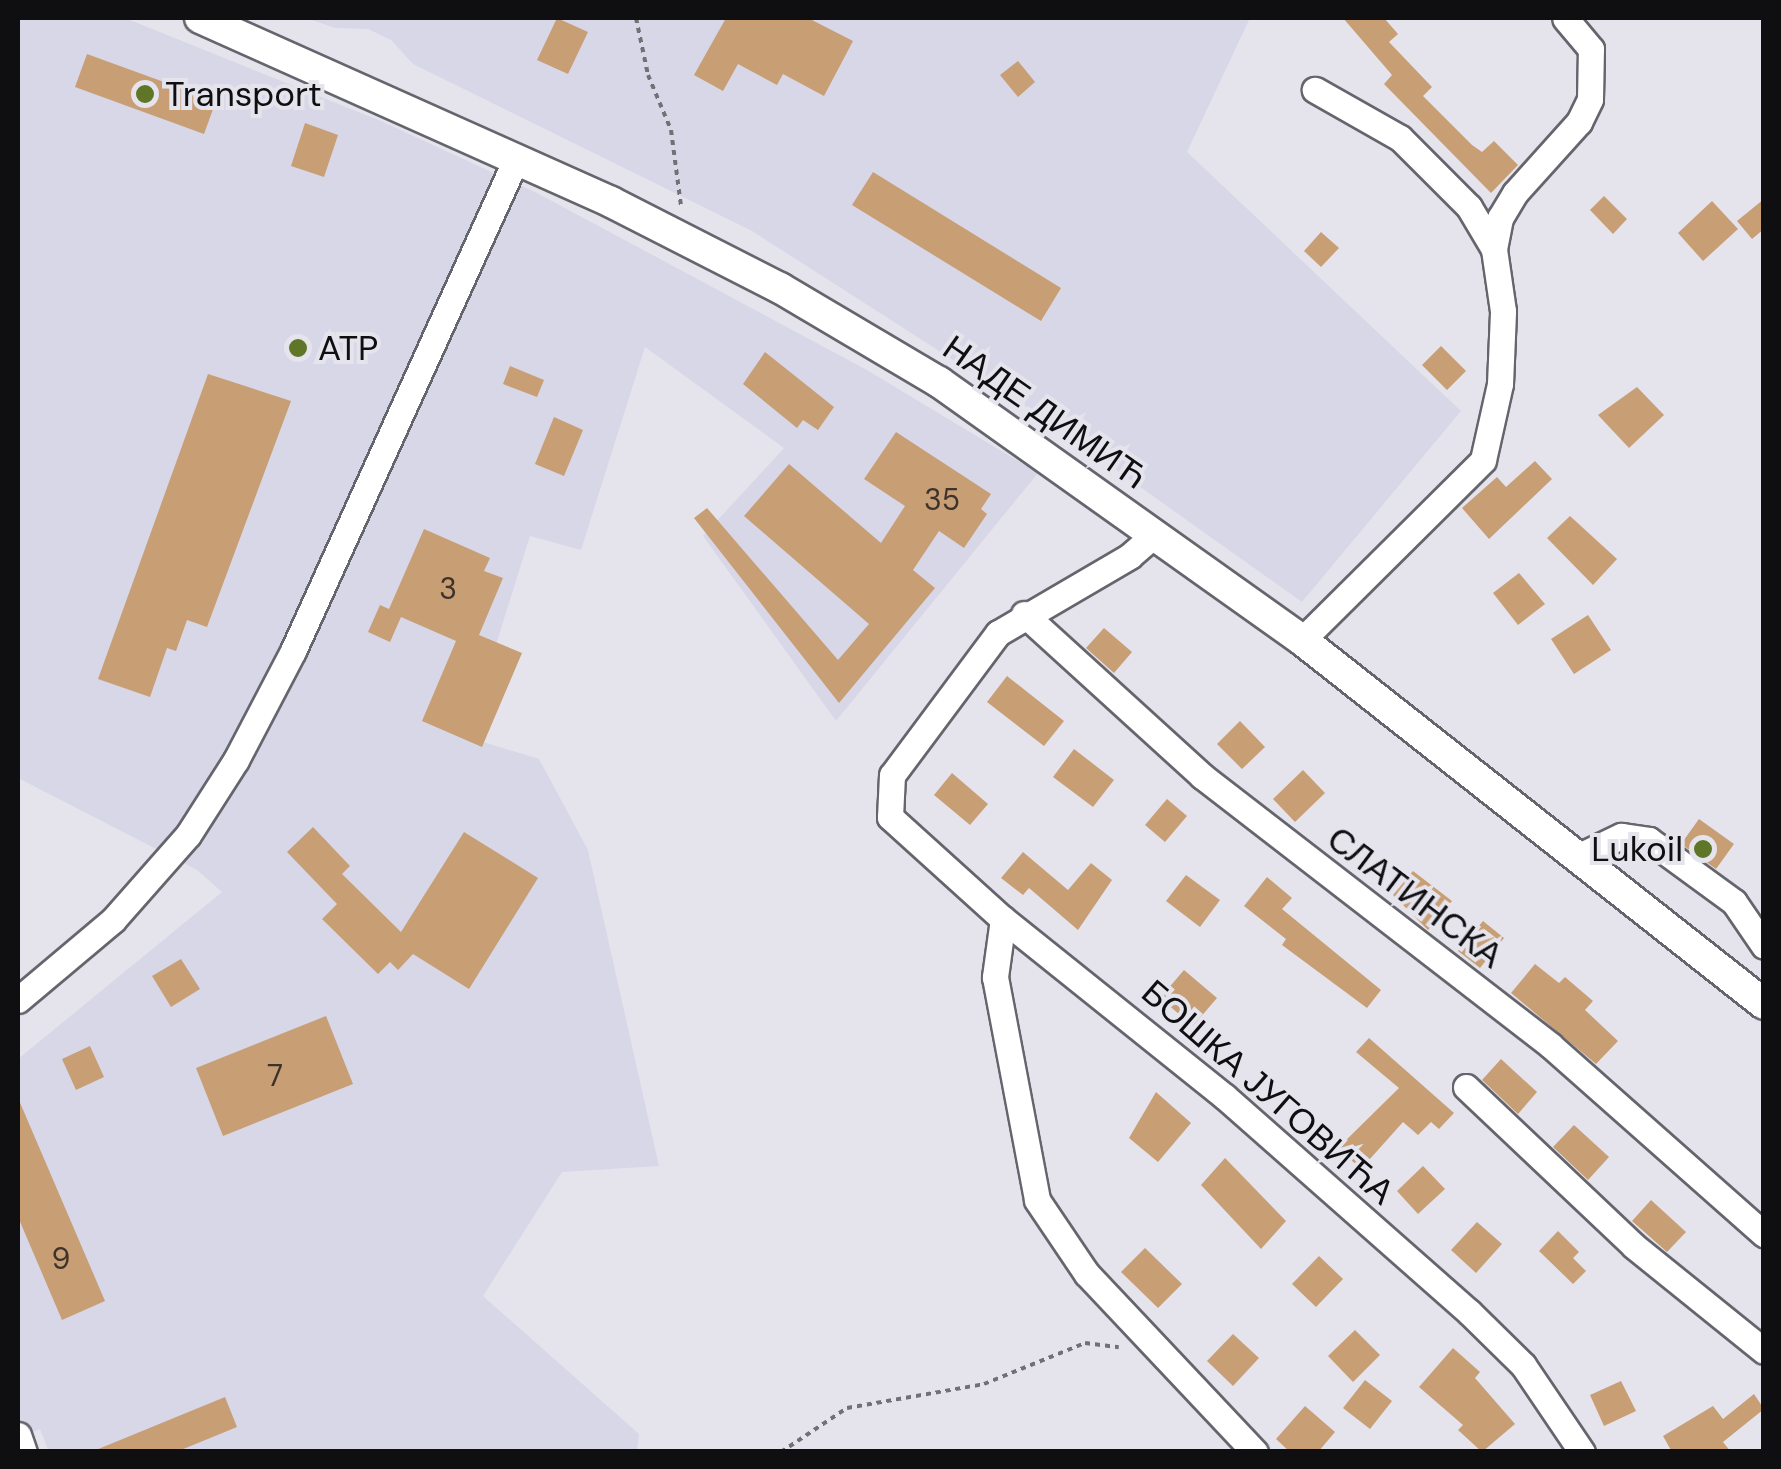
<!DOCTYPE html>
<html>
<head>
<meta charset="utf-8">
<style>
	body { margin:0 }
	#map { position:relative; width:1781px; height:1469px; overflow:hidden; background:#e5e4ed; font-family:"DM Sans",sans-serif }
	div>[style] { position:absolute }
	.built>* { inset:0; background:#d7d7e7 }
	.building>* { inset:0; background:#c89e75 }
	.path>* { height:4px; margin-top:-2px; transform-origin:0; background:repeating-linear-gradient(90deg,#707075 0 5px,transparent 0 10px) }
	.roads { filter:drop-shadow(2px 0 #65656d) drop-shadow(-2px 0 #65656d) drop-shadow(0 2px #65656d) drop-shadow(0 -2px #65656d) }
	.minor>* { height:25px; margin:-12.5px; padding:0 12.5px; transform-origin:12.5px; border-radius:12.5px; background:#fff }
	.major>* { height:30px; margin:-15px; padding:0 15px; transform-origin:15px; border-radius:15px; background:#fff }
	.dots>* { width:28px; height:28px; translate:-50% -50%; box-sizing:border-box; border:5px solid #e5e4ed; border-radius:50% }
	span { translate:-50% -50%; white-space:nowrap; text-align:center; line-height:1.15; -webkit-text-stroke:8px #e5e4ed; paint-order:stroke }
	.number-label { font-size:30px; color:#3d332b }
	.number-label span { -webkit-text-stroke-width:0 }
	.poi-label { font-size:35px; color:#0f0f12 }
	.left { translate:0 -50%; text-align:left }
	.right { translate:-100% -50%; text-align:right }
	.street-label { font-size:35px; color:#0f0f12 }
	.frame { position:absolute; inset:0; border:20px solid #0f0f12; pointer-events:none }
</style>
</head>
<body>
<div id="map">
	<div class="built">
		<i style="clip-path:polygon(18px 18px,125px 18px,381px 121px,537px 193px,867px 370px,1038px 473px,836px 721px,703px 536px,784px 448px,645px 347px,581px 550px,530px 536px,467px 737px,539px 759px,588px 850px,659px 1166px,562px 1172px,483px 1296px,639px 1434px,637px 1451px,49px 1452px,40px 1429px,18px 1438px,18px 1059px,222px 892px,197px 870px,18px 778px)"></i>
		<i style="clip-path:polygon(306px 18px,1250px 18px,1187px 152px,1461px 411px,1302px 602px,1036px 413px,752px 231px,413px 64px,391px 40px,368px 29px,335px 28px)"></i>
	</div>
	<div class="building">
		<i style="clip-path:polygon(557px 18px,588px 32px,568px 74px,537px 60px)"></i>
		<i style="clip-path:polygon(726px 18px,808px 18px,853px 41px,824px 96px,783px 74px,777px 85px,738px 64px,723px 91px,694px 75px)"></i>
		<i style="clip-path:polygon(1343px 18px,1384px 18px,1398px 34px,1389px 42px,1432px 87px,1423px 96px,1472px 145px,1482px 152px,1494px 141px,1518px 165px,1491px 193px,1384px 84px,1392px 75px)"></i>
		<i style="clip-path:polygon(87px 54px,216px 101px,204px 134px,75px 87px)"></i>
		<i style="clip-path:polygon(1018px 61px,1035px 82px,1018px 97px,1000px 75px)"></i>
		<i style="clip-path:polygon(305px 123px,338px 135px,324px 177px,291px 166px)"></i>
		<i style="clip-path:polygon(873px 172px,1061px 288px,1041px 321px,852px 205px)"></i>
		<i style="clip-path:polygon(1604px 196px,1627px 219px,1613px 234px,1590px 210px)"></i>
		<i style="clip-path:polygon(1764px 199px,1764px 229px,1752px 239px,1737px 221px)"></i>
		<i style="clip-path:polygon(1712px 201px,1738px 229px,1703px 261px,1678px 233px)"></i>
		<i style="clip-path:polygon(1321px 232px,1339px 248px,1321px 267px,1304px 251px)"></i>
		<i style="clip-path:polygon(1441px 346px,1466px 371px,1447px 390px,1422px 365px)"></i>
		<i style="clip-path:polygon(765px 352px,834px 407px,818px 430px,803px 420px,797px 428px,743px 384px)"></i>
		<i style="clip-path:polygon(510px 366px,544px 380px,537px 397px,503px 384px)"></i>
		<i style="clip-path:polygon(208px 374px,291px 401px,207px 627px,187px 620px,176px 651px,167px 648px,150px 697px,98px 679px)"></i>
		<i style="clip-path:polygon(1637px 387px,1664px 415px,1629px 448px,1598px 415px)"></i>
		<i style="clip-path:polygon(554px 417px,583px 430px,564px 476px,535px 464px)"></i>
		<i style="clip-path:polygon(896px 432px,991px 494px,981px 509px,987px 514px,964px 548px,939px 531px,913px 570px,935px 588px,839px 703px,694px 518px,707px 508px,838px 660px,869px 624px,744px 516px,789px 464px,881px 543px,905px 506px,864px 479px)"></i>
		<i style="clip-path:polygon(1535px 461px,1552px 479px,1489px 539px,1462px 508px,1497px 477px,1506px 487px)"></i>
		<i style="clip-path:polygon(1570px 516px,1617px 559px,1593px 585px,1547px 538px)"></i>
		<i style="clip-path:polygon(424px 529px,490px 558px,484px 571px,503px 578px,479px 635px,522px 653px,482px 747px,422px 721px,456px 641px,401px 617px,390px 642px,368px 632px,380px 605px,389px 609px)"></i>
		<i style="clip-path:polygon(1519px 573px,1545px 604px,1518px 625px,1493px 593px)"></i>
		<i style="clip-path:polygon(1588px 615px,1611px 650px,1574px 674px,1551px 639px)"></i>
		<i style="clip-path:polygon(1104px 628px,1132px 652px,1114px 673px,1086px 648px)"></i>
		<i style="clip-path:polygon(1007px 676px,1064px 721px,1044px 746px,987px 702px)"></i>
		<i style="clip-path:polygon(1240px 721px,1265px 747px,1242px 769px,1217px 744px)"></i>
		<i style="clip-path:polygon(1074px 749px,1114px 780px,1093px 807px,1053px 777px)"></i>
		<i style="clip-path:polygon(1303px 770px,1325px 793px,1295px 822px,1273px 799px)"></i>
		<i style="clip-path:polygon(952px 773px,988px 804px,970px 825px,934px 795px)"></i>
		<i style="clip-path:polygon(1167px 799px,1187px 816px,1165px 842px,1145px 825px)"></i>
		<i style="clip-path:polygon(1699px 819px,1734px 844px,1716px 869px,1681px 844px)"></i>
		<i style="clip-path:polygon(313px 827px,350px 866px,342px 874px,401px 932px,464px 832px,538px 878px,469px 989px,413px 954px,398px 970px,390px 962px,378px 974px,322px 919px,337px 904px,287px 852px)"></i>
		<i style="clip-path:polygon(1023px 852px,1068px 890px,1091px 863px,1112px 880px,1078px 930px,1029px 888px,1023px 895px,1001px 878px)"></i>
		<i style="clip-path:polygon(1413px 871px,1452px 901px,1428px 930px,1393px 895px)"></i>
		<i style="clip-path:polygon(1186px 875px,1220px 900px,1200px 927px,1166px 901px)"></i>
		<i style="clip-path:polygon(1267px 877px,1292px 898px,1282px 909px,1381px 990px,1367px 1008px,1282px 945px,1286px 939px,1244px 906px)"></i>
		<i style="clip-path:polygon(1483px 921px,1504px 938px,1480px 968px,1458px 951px)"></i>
		<i style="clip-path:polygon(181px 959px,200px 989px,171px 1007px,152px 976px)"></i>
		<i style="clip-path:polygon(1535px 964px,1559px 983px,1565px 977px,1593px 1001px,1585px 1010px,1618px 1041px,1596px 1064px,1511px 993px)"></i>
		<i style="clip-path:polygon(1184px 970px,1217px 998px,1193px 1026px,1160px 998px)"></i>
		<i style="clip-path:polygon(326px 1016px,353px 1084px,223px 1136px,196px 1068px)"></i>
		<i style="clip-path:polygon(1369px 1038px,1454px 1113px,1439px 1129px,1431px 1122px,1418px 1135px,1403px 1122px,1361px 1169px,1338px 1148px,1399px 1088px,1356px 1052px)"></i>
		<i style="clip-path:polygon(90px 1046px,104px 1077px,76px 1090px,62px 1059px)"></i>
		<i style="clip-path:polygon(1501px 1059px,1537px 1092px,1518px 1114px,1482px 1080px)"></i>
		<i style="clip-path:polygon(1156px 1092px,1191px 1123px,1158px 1162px,1129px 1138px)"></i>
		<i style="clip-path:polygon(18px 1098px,105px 1301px,62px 1320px,18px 1217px)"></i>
		<i style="clip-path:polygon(1574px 1125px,1609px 1157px,1588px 1180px,1553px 1147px)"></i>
		<i style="clip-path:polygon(1225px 1158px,1286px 1221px,1261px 1249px,1201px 1185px)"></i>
		<i style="clip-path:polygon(1423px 1166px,1445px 1189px,1418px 1214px,1397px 1191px)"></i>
		<i style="clip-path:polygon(1651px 1200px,1686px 1232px,1667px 1252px,1632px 1221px)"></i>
		<i style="clip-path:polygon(1477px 1222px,1502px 1244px,1476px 1273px,1451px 1250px)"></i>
		<i style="clip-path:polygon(1558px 1231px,1579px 1252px,1573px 1258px,1586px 1271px,1573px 1284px,1539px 1251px)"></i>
		<i style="clip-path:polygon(1145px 1248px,1182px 1284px,1158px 1308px,1121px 1272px)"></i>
		<i style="clip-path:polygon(1319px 1256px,1343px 1279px,1316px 1307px,1292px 1284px)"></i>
		<i style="clip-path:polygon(1355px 1330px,1380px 1355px,1353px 1382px,1328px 1356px)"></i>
		<i style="clip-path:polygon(1233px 1334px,1259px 1358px,1233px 1386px,1207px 1361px)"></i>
		<i style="clip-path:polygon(1453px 1348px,1480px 1372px,1475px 1378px,1515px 1424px,1482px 1452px,1458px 1430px,1463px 1425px,1419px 1387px)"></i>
		<i style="clip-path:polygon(1365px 1380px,1392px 1401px,1370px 1429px,1343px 1408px)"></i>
		<i style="clip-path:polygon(1621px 1381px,1636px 1411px,1604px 1426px,1590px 1395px)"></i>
		<i style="clip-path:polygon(1754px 1394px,1764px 1409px,1723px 1442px,1731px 1452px,1672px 1452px,1663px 1436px,1713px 1406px,1723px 1419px)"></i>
		<i style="clip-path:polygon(225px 1397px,237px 1427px,176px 1452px,91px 1452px)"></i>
		<i style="clip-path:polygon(1305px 1406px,1335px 1432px,1318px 1452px,1290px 1452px,1276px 1439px)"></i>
	</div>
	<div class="path">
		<i style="left:636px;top:18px;width:58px;rotate:78.1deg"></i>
		<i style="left:648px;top:75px;width:60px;rotate:67.3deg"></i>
		<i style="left:671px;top:130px;width:77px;rotate:82.5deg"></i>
		<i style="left:781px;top:1452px;width:79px;rotate:-33.7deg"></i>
		<i style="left:847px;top:1408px;width:139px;rotate:-9.9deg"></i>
		<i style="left:984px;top:1384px;width:109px;rotate:-22.1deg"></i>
		<i style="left:1085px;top:1343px;width:34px;rotate:7deg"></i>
	</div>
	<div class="roads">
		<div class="minor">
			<i style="left:1494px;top:249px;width:32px;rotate:-79deg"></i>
			<i style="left:1500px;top:218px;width:29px;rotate:-59deg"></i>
			<i style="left:1515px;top:193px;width:96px;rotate:-48deg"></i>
			<i style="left:1579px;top:122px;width:25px;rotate:-64deg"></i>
			<i style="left:1590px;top:99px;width:50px;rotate:-88.9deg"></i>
			<i style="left:1591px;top:49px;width:40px;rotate:-130deg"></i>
			<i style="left:1155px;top:534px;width:33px;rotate:139deg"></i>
			<i style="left:1130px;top:556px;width:153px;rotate:149.7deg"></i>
			<i style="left:998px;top:633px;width:177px;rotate:126.7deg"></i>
			<i style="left:892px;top:775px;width:42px;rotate:92.7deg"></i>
			<i style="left:890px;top:817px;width:152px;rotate:42.1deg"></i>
			<i style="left:1003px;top:919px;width:285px;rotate:38.7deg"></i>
			<i style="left:1225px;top:1097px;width:325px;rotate:41.4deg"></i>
			<i style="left:1469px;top:1312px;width:76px;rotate:44.5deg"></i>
			<i style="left:1523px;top:1365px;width:105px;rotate:55.9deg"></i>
			<i style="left:1024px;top:614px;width:241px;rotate:42.3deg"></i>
			<i style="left:1202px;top:776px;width:440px;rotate:37.7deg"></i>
			<i style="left:1550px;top:1045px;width:286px;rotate:41.5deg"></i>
			<i style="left:1302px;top:640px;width:255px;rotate:-44.8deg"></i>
			<i style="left:1483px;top:460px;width:78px;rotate:-77.4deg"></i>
			<i style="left:1500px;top:384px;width:73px;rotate:-87.6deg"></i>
			<i style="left:1503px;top:311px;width:63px;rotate:-98.3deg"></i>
			<i style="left:1494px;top:249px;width:49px;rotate:-120.8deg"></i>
			<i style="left:1469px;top:207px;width:98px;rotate:-135deg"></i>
			<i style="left:1400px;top:138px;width:98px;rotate:-150.5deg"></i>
			<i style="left:1577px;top:857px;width:49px;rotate:-25.5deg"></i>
			<i style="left:1621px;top:836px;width:28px;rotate:8deg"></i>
			<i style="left:1649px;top:840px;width:105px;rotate:36.1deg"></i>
			<i style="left:1734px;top:902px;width:53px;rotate:55.7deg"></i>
			<i style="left:1003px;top:919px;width:59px;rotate:97.9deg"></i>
			<i style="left:995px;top:977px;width:227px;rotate:79.3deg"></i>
			<i style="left:1037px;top:1200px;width:89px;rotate:56deg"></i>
			<i style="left:1087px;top:1274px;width:245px;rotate:46.7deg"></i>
			<i style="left:18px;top:1000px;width:124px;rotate:-40.1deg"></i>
			<i style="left:113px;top:920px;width:113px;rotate:-48.6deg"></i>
			<i style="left:188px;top:835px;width:89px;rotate:-57.4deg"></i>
			<i style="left:236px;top:760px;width:123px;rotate:-62.4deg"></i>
			<i style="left:293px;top:651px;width:542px;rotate:-65.61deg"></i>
			<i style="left:1466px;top:1087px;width:231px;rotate:43.4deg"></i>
			<i style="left:1634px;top:1246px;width:167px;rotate:38.9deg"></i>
			<i style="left:18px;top:1435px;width:18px;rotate:71deg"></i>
		</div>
		<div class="major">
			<i style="left:200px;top:18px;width:450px;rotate:24.1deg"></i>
			<i style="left:611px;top:202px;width:190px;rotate:27deg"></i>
			<i style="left:780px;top:288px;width:185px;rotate:30.6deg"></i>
			<i style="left:939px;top:382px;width:445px;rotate:35.4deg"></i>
			<i style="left:1302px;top:640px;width:588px;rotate:38.23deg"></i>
		</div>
	</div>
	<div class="dots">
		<i style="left:145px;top:94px;background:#5f7628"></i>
		<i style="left:298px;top:348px;background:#5f7628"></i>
		<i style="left:1703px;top:849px;background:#5f7628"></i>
	</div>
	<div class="number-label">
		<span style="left:942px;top:500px">35</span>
		<span style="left:448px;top:589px">3</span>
		<span style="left:275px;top:1076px">7</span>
		<span style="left:61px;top:1259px">9</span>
	</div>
	<div class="poi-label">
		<span class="left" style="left:165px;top:94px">Transport</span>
		<span class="left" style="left:318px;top:348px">ATP</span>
		<span class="right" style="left:1683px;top:849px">Lukoil</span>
	</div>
	<div class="street-label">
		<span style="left:1045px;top:412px;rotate:35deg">НАДЕ ДИМИЋ</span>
		<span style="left:1415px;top:897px;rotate:37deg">СЛАТИНСКА</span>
		<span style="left:1268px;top:1092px;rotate:41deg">БОШКА ЈУГОВИЋА</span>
	</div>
	<div class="frame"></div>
</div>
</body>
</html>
